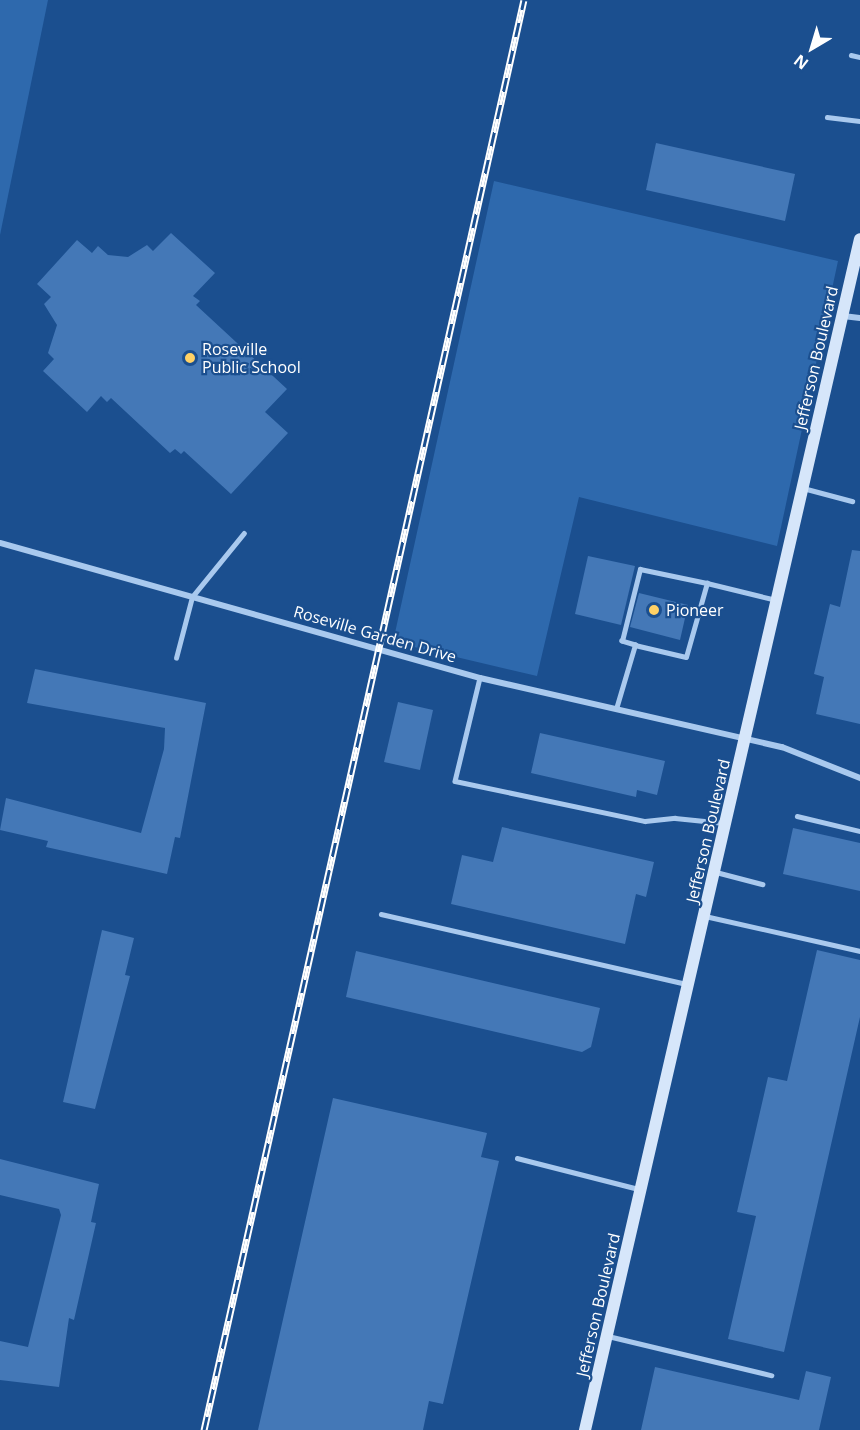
<!DOCTYPE html>
<html>
<head>
<meta charset="utf-8">
<style>
	body { margin:0 }
	#map { position:relative; width:860px; height:1430px; overflow:hidden; background:#1b4f8f; font-family:"Open Sans",sans-serif }
	div>[style] { position:absolute }
	.green>* { inset:0; background:#2e69ad }
	.building>* { inset:0; background:#4478b7 }
	.lane>* { height:4.5px; margin:-2.25px; padding:0 2.25px; transform-origin:2.25px; border-radius:2.25px; background:#a9c9ee }
	.street>* { height:6px; margin:-3px; padding:0 3px; transform-origin:3px; border-radius:3px; background:#a9c9ee }
	.secondary>* { height:12px; margin:-6px; padding:0 6px; transform-origin:6px; border-radius:6px; background:#d6e6fa }
	.rail>* { height:7px; margin-top:-3.5px; transform-origin:0; background:repeating-linear-gradient(90deg,#1b4f8f 0 14px,#fff 0 28px); box-sizing:border-box; border-block:2px solid #fff }
	.dots>* { width:16px; height:16px; translate:-50% -50%; box-sizing:border-box; border:3px solid #1b4f8f; border-radius:50% }
	span { translate:-50% -50%; white-space:nowrap; text-align:center; line-height:1.15; -webkit-text-stroke:4.5px #1b4f8f; paint-order:stroke }
	.poi-label { font-size:16px; color:#fff }
	.left { translate:0 -50%; text-align:left }
	.street-label { font-size:16px; color:#fff }
	.north { position:absolute; left:782px; top:18px; width:60px; height:60px; -webkit-text-stroke:4px #1b4f8f; paint-order:stroke; rotate:218deg; font-size:16px; font-weight:700; line-height:24px; text-align:center; color:#fff }
	.north::after { content:''; display:block; margin:auto; width:21px; height:27px; background:#fff; clip-path:polygon(50% 0,100% 100%,50% 72%,0 100%) }
</style>
</head>
<body>
<div id="map">
	<div class="green">
		<i style="clip-path:polygon(0 0,48px 0,0 235px)"></i>
		<i style="clip-path:polygon(494px 181px,838px 261px,777px 546px,579px 497px,537px 676px,393px 642px)"></i>
	</div>
	<div class="building">
		<i style="clip-path:polygon(656px 143px,795px 174px,785px 221px,646px 190px)"></i>
		<i style="clip-path:polygon(171px 233px,215px 273px,193px 296px,200px 301px,196px 305px,287px 389px,265px 412px,288px 433px,231px 494px,184px 451px,181px 454px,175px 449px,170px 453px,111px 398px,107px 402px,101px 396px,87px 412px,43px 371px,54px 359px,48px 353px,57px 325px,44px 304px,51px 297px,37px 284px,77px 240px,92px 253px,98px 246px,108px 255px,128px 257px,147px 245px,153px 251px)"></i>
		<i style="clip-path:polygon(852px 550px,860px 551px,860px 724px,816px 714px,824px 677px,814px 674px,824px 630px,830px 604px,840px 607px)"></i>
		<i style="clip-path:polygon(588px 556px,635px 566px,621px 625px,575px 614px)"></i>
		<i style="clip-path:polygon(639px 593px,688px 605px,680px 640px,630px 627px)"></i>
		<i style="clip-path:polygon(35px 669px,206px 703px,180px 838px,175px 837px,167px 874px,46px 847px,48px 841px,0 830px,6px 798px,141px 833px,164px 749px,165px 728px,27px 703px)"></i>
		<i style="clip-path:polygon(398px 702px,433px 710px,420px 770px,384px 762px)"></i>
		<i style="clip-path:polygon(540px 733px,665px 761px,657px 795px,637px 790px,636px 797px,531px 773px)"></i>
		<i style="clip-path:polygon(502px 827px,654px 862px,646px 897px,636px 894px,625px 944px,451px 904px,462px 855px,493px 862px)"></i>
		<i style="clip-path:polygon(793px 828px,860px 843px,860px 891px,783px 874px)"></i>
		<i style="clip-path:polygon(102px 930px,134px 938px,125px 975px,130px 976px,95px 1109px,63px 1102px)"></i>
		<i style="clip-path:polygon(817px 950px,860px 960px,860px 1017px,784px 1352px,728px 1339px,756px 1216px,737px 1212px,768px 1077px,787px 1081px)"></i>
		<i style="clip-path:polygon(356px 951px,600px 1008px,591px 1047px,582px 1052px,346px 997px)"></i>
		<i style="clip-path:polygon(333px 1098px,487px 1133px,481px 1157px,499px 1161px,443px 1404px,429px 1401px,423px 1430px,258px 1430px)"></i>
		<i style="clip-path:polygon(0 1159px,99px 1184px,91px 1222px,96px 1223px,74px 1320px,69px 1318px,59px 1387px,0 1380px,0 1341px,28px 1347px,61px 1215px,59px 1209px,0 1195px)"></i>
		<i style="clip-path:polygon(655px 1367px,799px 1400px,806px 1371px,831px 1377px,819px 1430px,641px 1430px)"></i>
	</div>
	<div class="lane">
		<i style="left:851px;top:55px;width:9px;rotate:13deg"></i>
		<i style="left:827px;top:117px;width:33px;rotate:7deg"></i>
		<i style="left:803px;top:488px;width:51px;rotate:14.9deg"></i>
		<i style="left:635px;top:645px;width:14px;rotate:-163deg"></i>
		<i style="left:622px;top:641px;width:74px;rotate:-76deg"></i>
		<i style="left:640px;top:569px;width:68px;rotate:11.8deg"></i>
		<i style="left:176px;top:658px;width:63px;rotate:-75.3deg"></i>
		<i style="left:192px;top:597px;width:82px;rotate:-50.9deg"></i>
		<i style="left:480px;top:678px;width:106px;rotate:103.6deg"></i>
		<i style="left:455px;top:781px;width:194px;rotate:11.9deg"></i>
		<i style="left:645px;top:821px;width:30px;rotate:-6deg"></i>
		<i style="left:675px;top:818px;width:49px;rotate:5.8deg"></i>
		<i style="left:616px;top:709px;width:67px;rotate:-73.5deg"></i>
		<i style="left:635px;top:645px;width:52px;rotate:13.2deg"></i>
		<i style="left:686px;top:657px;width:77px;rotate:-74.2deg"></i>
		<i style="left:707px;top:583px;width:71px;rotate:13.8deg"></i>
		<i style="left:797px;top:816px;width:65px;rotate:13.4deg"></i>
		<i style="left:716px;top:872px;width:48px;rotate:14.6deg"></i>
		<i style="left:381px;top:914px;width:313px;rotate:12.9deg"></i>
		<i style="left:705px;top:916px;width:159px;rotate:12.7deg"></i>
		<i style="left:517px;top:1158px;width:126px;rotate:14.3deg"></i>
		<i style="left:608px;top:1336px;width:168px;rotate:13.5deg"></i>
	</div>
	<div class="street">
		<i style="left:843px;top:316px;width:17px;rotate:7deg"></i>
		<i style="left:0;top:543px;width:499px;rotate:15.7deg"></i>
		<i style="left:480px;top:678px;width:310px;rotate:12.9deg"></i>
		<i style="left:782px;top:747px;width:84px;rotate:21.7deg"></i>
	</div>
	<div class="secondary">
		<i style="left:585px;top:1430px;width:1222px;rotate:-77deg"></i>
	</div>
	<div class="rail">
		<i style="left:204px;top:1430px;width:1465px;rotate:-77.39deg"></i>
	</div>
	<div class="dots">
		<i style="left:190px;top:358px;background:#ffd166"></i>
		<i style="left:654px;top:610px;background:#ffd166"></i>
	</div>
	<div class="poi-label">
		<span class="left" style="left:202px;top:358px">Roseville<br>Public School</span>
		<span class="left" style="left:666px;top:610px">Pioneer</span>
	</div>
	<div class="street-label">
		<span style="left:816px;top:358px;rotate:-77deg">Jefferson Boulevard</span>
		<span style="left:375px;top:634px;rotate:16deg">Roseville Garden Drive</span>
		<span style="left:708px;top:831px;rotate:-77deg">Jefferson Boulevard</span>
		<span style="left:598px;top:1305px;rotate:-77deg">Jefferson Boulevard</span>
	</div>
	<div class="north">N</div>
</div>
</body>
</html>
